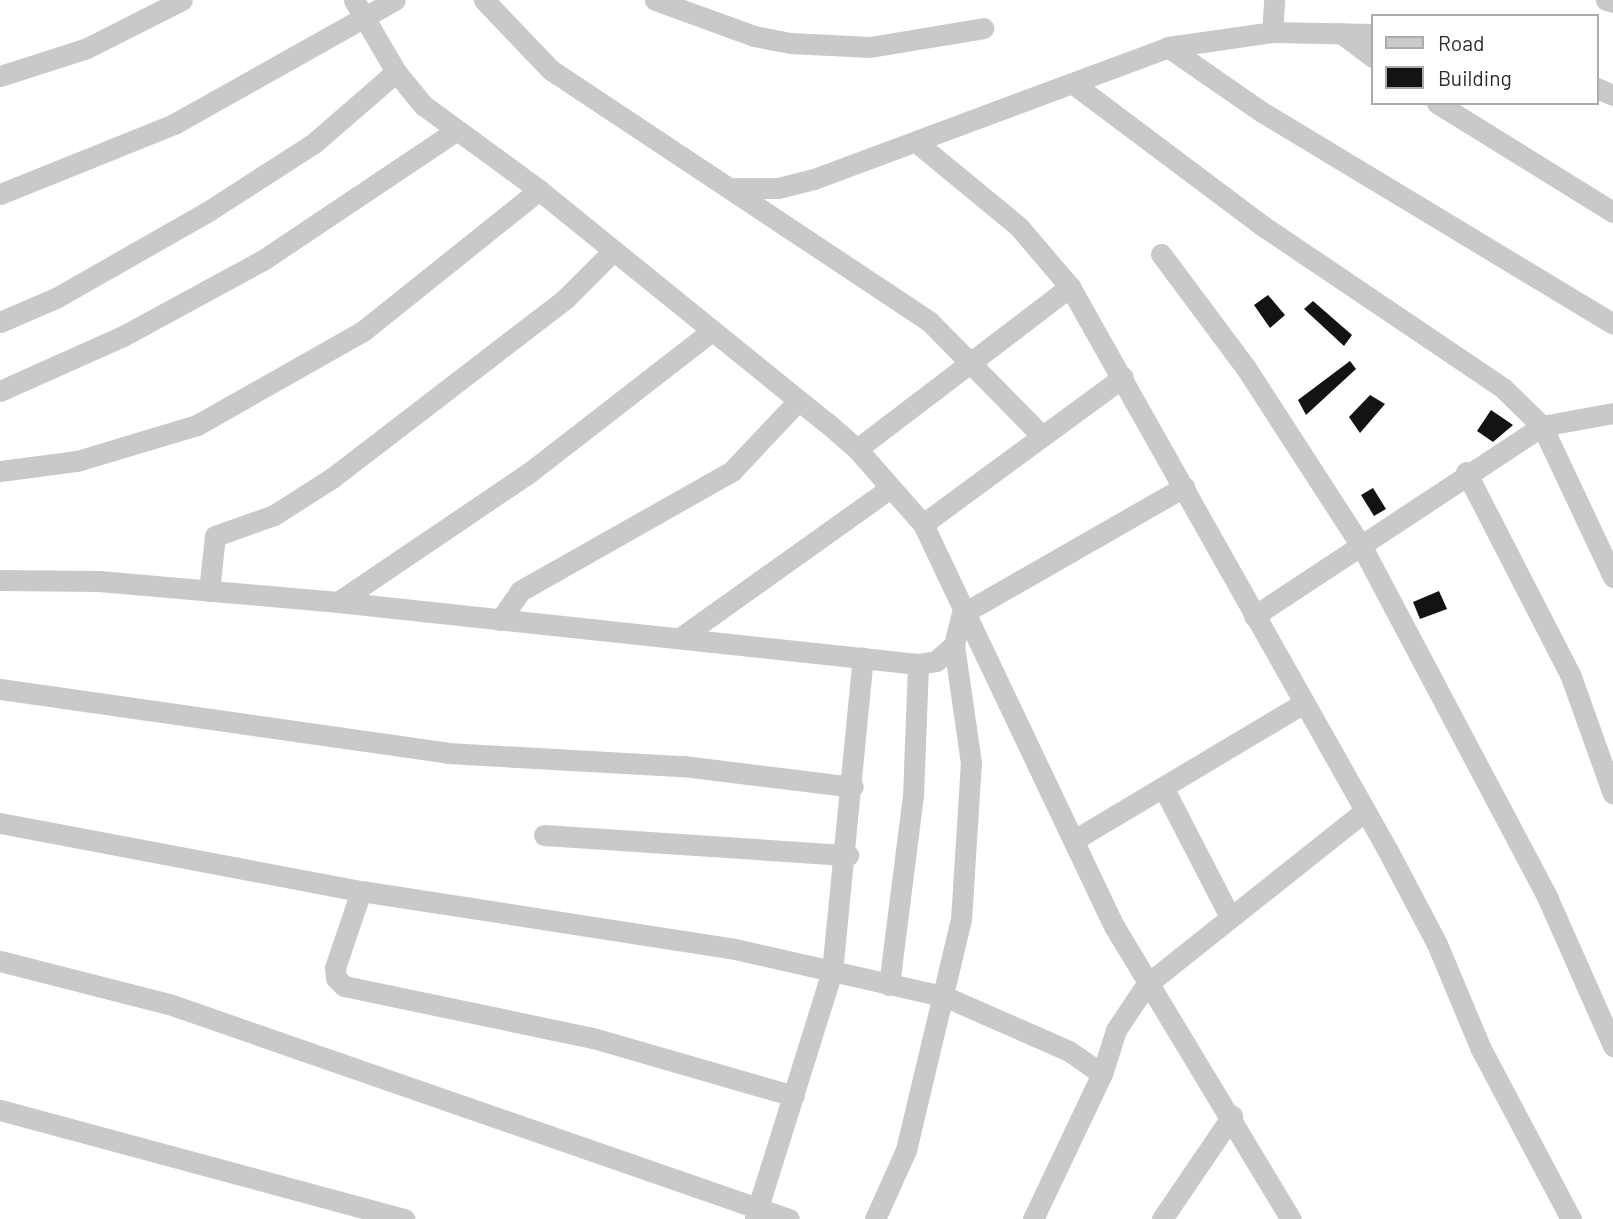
<!DOCTYPE html>
<html>
<head>
<meta charset="utf-8">
<style>
	body { margin:0 }
	#map { position:relative; width:1613px; height:1219px; overflow:hidden; background:#fff; font-family:Barlow,sans-serif }
	div>[style] { position:absolute }
	.building>* { inset:0; background:#131313 }
	.minor>* { height:21px; margin:-10.5px; padding:0 10.5px; transform-origin:10.5px; border-radius:10.5px; background:#c9c9c9 }
	span { translate:-50% -50%; white-space:nowrap; text-align:center; line-height:1.15; -webkit-text-stroke:7px #fff; paint-order:stroke }
	.legend { position:absolute; left:1371px; top:14px; width:228px; height:91px; box-sizing:border-box; background:#fff; border:2px solid #ababab; margin:0; padding:9px 12px; list-style:none; font-size:21px; color:#2c2c2c }
	.legend li { display:flex; align-items:center; gap:14px; height:35px }
	.legend b { width:35px; border:2px solid #ababab }
</style>
</head>
<body>
<div id="map">
	<div class="building">
		<i style="clip-path:polygon(1268px 295px,1285px 315px,1270px 328px,1254px 305px)"></i>
		<i style="clip-path:polygon(1313px 301px,1352px 335px,1344px 346px,1304px 309px)"></i>
		<i style="clip-path:polygon(1350px 361px,1356px 369px,1306px 415px,1298px 400px)"></i>
		<i style="clip-path:polygon(1370px 395px,1385px 404px,1360px 433px,1349px 417px)"></i>
		<i style="clip-path:polygon(1491px 410px,1513px 425px,1493px 442px,1477px 431px)"></i>
		<i style="clip-path:polygon(1373px 488px,1386px 509px,1374px 516px,1361px 495px)"></i>
		<i style="clip-path:polygon(1439px 591px,1447px 609px,1420px 619px,1413px 602px)"></i>
	</div>
	<div class="minor">
		<i style="left:354px;top:0;width:83px;rotate:59.7deg"></i>
		<i style="left:396px;top:72px;width:43px;rotate:50.7deg"></i>
		<i style="left:423px;top:105px;width:144px;rotate:36.2deg"></i>
		<i style="left:539px;top:190px;width:369px;rotate:39deg"></i>
		<i style="left:826px;top:422px;width:41px;rotate:41.1deg"></i>
		<i style="left:857px;top:449px;width:100px;rotate:48.7deg"></i>
		<i style="left:923px;top:524px;width:445px;rotate:64.6deg"></i>
		<i style="left:1114px;top:926px;width:342px;rotate:58.9deg"></i>
		<i style="left:484px;top:0;width:97px;rotate:46.3deg"></i>
		<i style="left:551px;top:70px;width:454px;rotate:33.6deg"></i>
		<i style="left:929px;top:321px;width:160px;rotate:45.5deg"></i>
		<i style="left:655px;top:0;width:105px;rotate:20deg"></i>
		<i style="left:754px;top:36px;width:37px;rotate:11deg"></i>
		<i style="left:790px;top:43px;width:80px;rotate:2.9deg"></i>
		<i style="left:870px;top:47px;width:115px;rotate:-9.5deg"></i>
		<i style="left:1606px;top:0;width:7px;rotate:16deg"></i>
		<i style="left:1272px;top:32px;width:32px;rotate:-86deg"></i>
		<i style="left:1341px;top:33px;width:40px;rotate:37deg"></i>
		<i style="left:1168px;top:47px;width:114px;rotate:34.7deg"></i>
		<i style="left:1262px;top:112px;width:410px;rotate:31.1deg"></i>
		<i style="left:0;top:76px;width:91px;rotate:-17.8deg"></i>
		<i style="left:87px;top:48px;width:106px;rotate:-26.8deg"></i>
		<i style="left:1075px;top:85px;width:231px;rotate:36.9deg"></i>
		<i style="left:1260px;top:224px;width:293px;rotate:34deg"></i>
		<i style="left:1503px;top:388px;width:54px;rotate:44.3deg"></i>
		<i style="left:1542px;top:426px;width:167px;rotate:64.8deg"></i>
		<i style="left:1597px;top:88px;width:17px;rotate:24deg"></i>
		<i style="left:1437px;top:103px;width:207px;rotate:31.8deg"></i>
		<i style="left:916px;top:142px;width:134px;rotate:39.5deg"></i>
		<i style="left:1019px;top:227px;width:79px;rotate:49.6deg"></i>
		<i style="left:1070px;top:287px;width:647px;rotate:60.58deg"></i>
		<i style="left:1388px;top:851px;width:105px;rotate:62.2deg"></i>
		<i style="left:1437px;top:944px;width:114px;rotate:67.3deg"></i>
		<i style="left:1481px;top:1049px;width:192px;rotate:62.1deg"></i>
		<i style="left:734px;top:188px;width:44px"></i>
		<i style="left:778px;top:188px;width:37px;rotate:-14deg"></i>
		<i style="left:814px;top:179px;width:378px;rotate:-20.4deg"></i>
		<i style="left:1168px;top:47px;width:105px;rotate:-8.2deg"></i>
		<i style="left:1272px;top:32px;width:101px;rotate:1.1deg"></i>
		<i style="left:0;top:194px;width:188px;rotate:-21.9deg"></i>
		<i style="left:174px;top:124px;width:253px;rotate:-29.3deg"></i>
		<i style="left:1161px;top:254px;width:142px;rotate:53.3deg"></i>
		<i style="left:1246px;top:368px;width:213px;rotate:57.1deg"></i>
		<i style="left:1362px;top:547px;width:398px;rotate:62.1deg"></i>
		<i style="left:1548px;top:899px;width:161px;rotate:66.1deg"></i>
		<i style="left:0;top:322px;width:61px;rotate:-23.2deg"></i>
		<i style="left:56px;top:298px;width:174px;rotate:-29.7deg"></i>
		<i style="left:207px;top:212px;width:127px;rotate:-32.8deg"></i>
		<i style="left:314px;top:143px;width:108px;rotate:-40.9deg"></i>
		<i style="left:0;top:391px;width:135px;rotate:-24.1deg"></i>
		<i style="left:123px;top:336px;width:159px;rotate:-28.5deg"></i>
		<i style="left:263px;top:260px;width:230px;rotate:-33.8deg"></i>
		<i style="left:857px;top:449px;width:268px;rotate:-37.3deg"></i>
		<i style="left:0;top:471px;width:78px;rotate:-7.4deg"></i>
		<i style="left:77px;top:461px;width:125px;rotate:-16.7deg"></i>
		<i style="left:197px;top:425px;width:191px;rotate:-29.5deg"></i>
		<i style="left:363px;top:331px;width:226px;rotate:-38.7deg"></i>
		<i style="left:1466px;top:472px;width:227px;rotate:62.8deg"></i>
		<i style="left:1570px;top:674px;width:127px;rotate:70.3deg"></i>
		<i style="left:923px;top:524px;width:248px;rotate:-36.3deg"></i>
		<i style="left:0;top:580px;width:99px;rotate:0.6deg"></i>
		<i style="left:99px;top:581px;width:240px;rotate:5deg"></i>
		<i style="left:338px;top:602px;width:583px;rotate:6.1deg"></i>
		<i style="left:918px;top:664px;width:18px;rotate:-9deg"></i>
		<i style="left:936px;top:661px;width:24px;rotate:-42deg"></i>
		<i style="left:954px;top:645px;width:32px;rotate:-76deg"></i>
		<i style="left:962px;top:614px;width:256px;rotate:-29.8deg"></i>
		<i style="left:209px;top:591px;width:55px;rotate:-83.8deg"></i>
		<i style="left:215px;top:536px;width:63px;rotate:-19.6deg"></i>
		<i style="left:274px;top:515px;width:69px;rotate:-32.5deg"></i>
		<i style="left:332px;top:478px;width:294px;rotate:-37.5deg"></i>
		<i style="left:565px;top:299px;width:69px;rotate:-45deg"></i>
		<i style="left:338px;top:602px;width:232px;rotate:-34.1deg"></i>
		<i style="left:530px;top:472px;width:230px;rotate:-37.8deg"></i>
		<i style="left:1254px;top:616px;width:345px;rotate:-33.4deg"></i>
		<i style="left:1542px;top:426px;width:72px;rotate:-10.4deg"></i>
		<i style="left:500px;top:620px;width:35px;rotate:-55deg"></i>
		<i style="left:520px;top:591px;width:244px;rotate:-29.5deg"></i>
		<i style="left:732px;top:471px;width:96px;rotate:-46.7deg"></i>
		<i style="left:680px;top:638px;width:258px;rotate:-35.5deg"></i>
		<i style="left:0;top:689px;width:452px;rotate:8.1deg"></i>
		<i style="left:447px;top:753px;width:236px;rotate:3.2deg"></i>
		<i style="left:683px;top:766px;width:171px;rotate:7deg"></i>
		<i style="left:1163px;top:787px;width:144px;rotate:62.7deg"></i>
		<i style="left:0;top:823px;width:367px;rotate:10.7deg"></i>
		<i style="left:361px;top:891px;width:378px;rotate:8.8deg"></i>
		<i style="left:735px;top:949px;width:216px;rotate:12.8deg"></i>
		<i style="left:946px;top:997px;width:134px;rotate:23.7deg"></i>
		<i style="left:1069px;top:1051px;width:40px;rotate:34.9deg"></i>
		<i style="left:544px;top:835px;width:305px;rotate:3.8deg"></i>
		<i style="left:1074px;top:840px;width:268px;rotate:-30.8deg"></i>
		<i style="left:361px;top:891px;width:81px;rotate:108.7deg"></i>
		<i style="left:335px;top:968px;width:10px;rotate:84deg"></i>
		<i style="left:336px;top:978px;width:11px;rotate:45deg"></i>
		<i style="left:344px;top:986px;width:254px;rotate:11.8deg"></i>
		<i style="left:593px;top:1038px;width:209px;rotate:16.1deg"></i>
		<i style="left:0;top:961px;width:174px;rotate:14.3deg"></i>
		<i style="left:169px;top:1004px;width:656px;rotate:19.13deg"></i>
		<i style="left:889px;top:985px;width:191px;rotate:-82.8deg"></i>
		<i style="left:913px;top:796px;width:132px;rotate:-87.8deg"></i>
		<i style="left:0;top:1110px;width:419px;rotate:15.1deg"></i>
		<i style="left:755px;top:1217px;width:257px;rotate:-72.6deg"></i>
		<i style="left:832px;top:972px;width:316px;rotate:-84.4deg"></i>
		<i style="left:875px;top:1219px;width:76px;rotate:-65.8deg"></i>
		<i style="left:906px;top:1150px;width:236px;rotate:-76.6deg"></i>
		<i style="left:961px;top:920px;width:157px;rotate:-86.4deg"></i>
		<i style="left:971px;top:763px;width:119px;rotate:-98.2deg"></i>
		<i style="left:1033px;top:1219px;width:161px;rotate:-64.6deg"></i>
		<i style="left:1102px;top:1074px;width:46px;rotate:-72.3deg"></i>
		<i style="left:1116px;top:1030px;width:54px;rotate:-56.3deg"></i>
		<i style="left:1146px;top:985px;width:280px;rotate:-38.5deg"></i>
		<i style="left:1162px;top:1219px;width:125px;rotate:-55.8deg"></i>
	</div>
	<ul class="legend">
	<li><b style="height:9px;background:#c9c9c9"></b>Road</li>
	<li><b style="height:19px;background:#131313"></b>Building</li>
	</ul>
</div>
</body>
</html>
